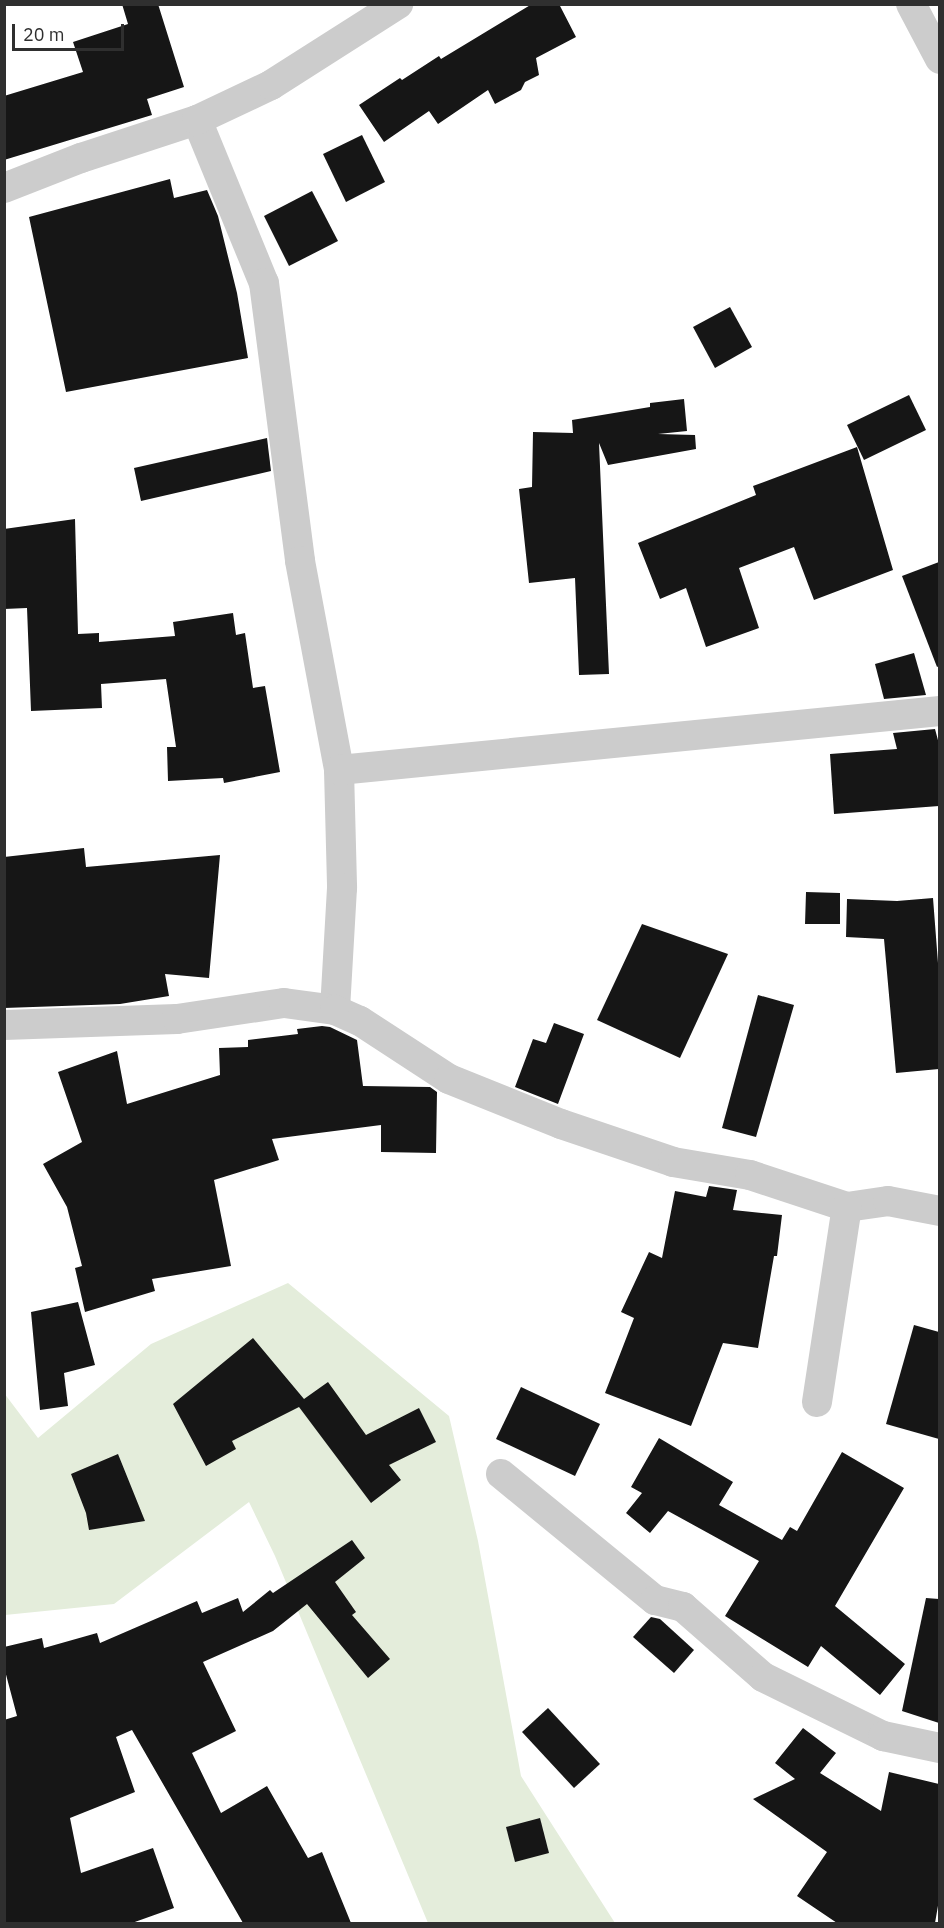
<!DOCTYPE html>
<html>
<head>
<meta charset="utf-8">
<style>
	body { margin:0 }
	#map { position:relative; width:944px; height:1928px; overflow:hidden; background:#fff; font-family:"IBM Plex Sans",sans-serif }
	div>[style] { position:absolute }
	.green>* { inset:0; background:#e4eddb }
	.building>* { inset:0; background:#161616 }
	.street>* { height:30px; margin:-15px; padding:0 15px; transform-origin:15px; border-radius:15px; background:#ccc }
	span { translate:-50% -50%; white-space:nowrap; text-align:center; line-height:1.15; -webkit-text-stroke:6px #fff; paint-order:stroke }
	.frame { position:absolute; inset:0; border:6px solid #2f2f2f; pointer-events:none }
	.scale { position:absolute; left:12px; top:24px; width:112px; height:27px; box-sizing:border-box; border:3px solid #2f2f2f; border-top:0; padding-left:8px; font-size:18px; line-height:21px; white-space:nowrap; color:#2f2f2f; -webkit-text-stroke:4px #fff; paint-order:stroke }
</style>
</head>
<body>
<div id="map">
	<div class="green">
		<i style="clip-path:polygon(288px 1283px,449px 1416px,478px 1541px,521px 1776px,615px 1923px,428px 1923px,275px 1556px,249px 1502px,114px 1604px,5px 1615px,4px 1393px,38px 1438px,151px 1344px)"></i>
	</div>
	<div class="building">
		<i style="clip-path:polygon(122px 4px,158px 4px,184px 87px,147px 99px,152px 115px,4px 160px,4px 96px,83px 72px,73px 42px,128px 24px)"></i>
		<i style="clip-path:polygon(532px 4px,559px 4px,576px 37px,536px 58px,539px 75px,525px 82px,521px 90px,495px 104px,488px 90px,438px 124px,429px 111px,384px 142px,359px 105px,400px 78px,402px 80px,439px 56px,441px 59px)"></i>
		<i style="clip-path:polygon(362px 135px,385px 182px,346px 202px,323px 154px)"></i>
		<i style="clip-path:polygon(170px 179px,174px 198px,207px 190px,218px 216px,237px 293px,248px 358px,66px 392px,29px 217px)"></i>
		<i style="clip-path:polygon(312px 191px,338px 241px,289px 266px,264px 216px)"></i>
		<i style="clip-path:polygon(730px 307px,752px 347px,715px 368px,693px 327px)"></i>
		<i style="clip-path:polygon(909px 395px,926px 430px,864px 460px,847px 425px)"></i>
		<i style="clip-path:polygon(684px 399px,687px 431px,658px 434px,695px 435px,696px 449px,608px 465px,599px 443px,609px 674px,579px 675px,575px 578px,529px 583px,519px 489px,532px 487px,533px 432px,573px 433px,572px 420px,650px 407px,650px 403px)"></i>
		<i style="clip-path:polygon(267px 438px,271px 471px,141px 501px,134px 468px)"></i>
		<i style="clip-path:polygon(857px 447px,893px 570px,814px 600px,794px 547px,739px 568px,759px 628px,706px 647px,686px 588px,660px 599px,638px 543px,756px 495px,753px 486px)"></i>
		<i style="clip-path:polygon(75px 519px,78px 634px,99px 633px,99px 642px,175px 636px,173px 622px,233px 613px,236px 635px,245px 633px,253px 688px,265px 686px,280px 772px,224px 783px,223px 778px,168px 781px,167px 747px,176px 747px,166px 679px,101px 684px,102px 708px,31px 711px,27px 608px,4px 609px,4px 529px)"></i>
		<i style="clip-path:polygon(939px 562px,939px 666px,937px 667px,902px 576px)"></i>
		<i style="clip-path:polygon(914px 653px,926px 695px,884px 699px,875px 664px)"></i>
		<i style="clip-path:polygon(935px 729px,939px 744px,939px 806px,834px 814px,830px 754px,897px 749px,893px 733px)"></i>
		<i style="clip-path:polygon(84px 848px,86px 867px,220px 855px,209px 978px,165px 974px,169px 996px,120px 1004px,4px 1008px,4px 857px)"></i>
		<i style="clip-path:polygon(806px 892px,840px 893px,840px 924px,805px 924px)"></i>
		<i style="clip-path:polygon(933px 898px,939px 976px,939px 1069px,896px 1073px,884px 939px,846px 937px,847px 899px,897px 901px)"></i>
		<i style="clip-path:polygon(642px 924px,728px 954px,680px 1058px,597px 1020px)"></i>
		<i style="clip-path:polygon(758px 995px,794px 1005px,756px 1137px,722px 1128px)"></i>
		<i style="clip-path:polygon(554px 1023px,584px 1034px,558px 1104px,515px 1087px,533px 1039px,546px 1043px)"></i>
		<i style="clip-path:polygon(322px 1026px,330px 1027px,357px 1040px,363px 1086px,430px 1087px,437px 1092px,436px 1153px,381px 1152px,381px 1125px,272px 1139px,279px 1160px,214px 1180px,231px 1266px,152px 1279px,155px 1291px,85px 1312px,75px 1268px,82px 1266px,67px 1207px,43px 1164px,82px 1142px,58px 1072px,117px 1051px,127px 1104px,220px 1075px,219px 1048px,248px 1047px,248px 1040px,298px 1034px,297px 1029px)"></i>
		<i style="clip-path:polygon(709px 1186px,737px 1190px,733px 1210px,782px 1215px,777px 1256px,774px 1256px,758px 1348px,723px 1343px,691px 1426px,605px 1393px,634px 1318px,621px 1312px,649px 1252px,662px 1258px,675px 1191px,706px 1197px)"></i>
		<i style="clip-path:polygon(78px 1302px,95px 1365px,64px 1373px,68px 1406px,40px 1410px,31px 1312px)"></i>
		<i style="clip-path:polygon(914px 1325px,939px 1332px,939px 1439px,886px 1424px)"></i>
		<i style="clip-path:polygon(253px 1338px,304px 1399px,328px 1382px,366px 1435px,419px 1408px,436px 1442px,389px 1465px,401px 1480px,371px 1503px,299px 1407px,232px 1441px,236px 1449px,206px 1466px,173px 1404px)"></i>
		<i style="clip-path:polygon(521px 1387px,600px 1424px,575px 1476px,496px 1439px)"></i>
		<i style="clip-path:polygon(659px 1438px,733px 1482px,719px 1505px,782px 1540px,790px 1527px,797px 1531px,842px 1452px,904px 1488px,835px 1606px,905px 1664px,880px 1695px,821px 1646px,808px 1667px,725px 1616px,759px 1561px,668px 1511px,650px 1533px,626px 1513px,642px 1493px,631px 1487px)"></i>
		<i style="clip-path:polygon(118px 1454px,145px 1521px,89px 1530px,86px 1513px,71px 1474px)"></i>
		<i style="clip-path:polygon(352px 1540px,365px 1558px,335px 1582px,356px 1612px,352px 1615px,390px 1659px,368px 1678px,307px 1604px,273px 1631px,203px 1662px,236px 1731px,192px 1753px,221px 1813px,267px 1786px,308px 1858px,322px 1852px,351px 1923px,243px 1923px,132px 1730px,116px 1737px,135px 1792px,70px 1818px,81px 1873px,153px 1848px,174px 1908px,132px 1923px,4px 1923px,4px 1720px,17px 1716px,4px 1667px,4px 1647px,42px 1638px,44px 1648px,97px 1633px,100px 1643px,197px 1601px,202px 1613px,238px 1598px,243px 1612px,270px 1590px,273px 1593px)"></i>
		<i style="clip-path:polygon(926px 1598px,939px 1599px,939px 1723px,902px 1711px)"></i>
		<i style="clip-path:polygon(651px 1617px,660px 1619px,694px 1650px,674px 1673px,633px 1637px)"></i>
		<i style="clip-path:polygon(548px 1708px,600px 1764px,574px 1788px,522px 1732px)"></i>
		<i style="clip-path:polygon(803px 1728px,836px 1753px,820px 1773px,881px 1811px,889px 1772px,939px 1784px,939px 1900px,935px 1923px,837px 1923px,797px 1896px,827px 1852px,753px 1799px,795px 1779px,775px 1763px)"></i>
		<i style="clip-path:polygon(540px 1818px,549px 1853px,515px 1862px,506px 1827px)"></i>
	</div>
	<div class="street">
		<i style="left:911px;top:4px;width:62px;rotate:62.2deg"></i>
		<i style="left:197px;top:120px;width:176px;rotate:67.7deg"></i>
		<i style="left:264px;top:283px;width:280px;rotate:82.6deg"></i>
		<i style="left:300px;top:561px;width:213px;rotate:79.4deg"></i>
		<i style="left:339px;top:770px;width:118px;rotate:88.5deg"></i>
		<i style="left:342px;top:888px;width:122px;rotate:93.3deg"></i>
		<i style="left:4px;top:188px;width:83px;rotate:-21.3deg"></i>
		<i style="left:81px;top:158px;width:122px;rotate:-18.1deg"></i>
		<i style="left:197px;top:120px;width:82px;rotate:-25.3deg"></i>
		<i style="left:271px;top:85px;width:151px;rotate:-32.5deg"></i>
		<i style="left:339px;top:770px;width:604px;rotate:-5.61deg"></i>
		<i style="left:4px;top:1025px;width:173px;rotate:-2deg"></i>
		<i style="left:177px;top:1019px;width:108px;rotate:-8.5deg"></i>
		<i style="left:284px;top:1003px;width:51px;rotate:7.8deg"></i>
		<i style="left:335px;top:1010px;width:27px;rotate:24deg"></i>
		<i style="left:360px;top:1021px;width:106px;rotate:33.1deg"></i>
		<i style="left:449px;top:1079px;width:121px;rotate:21.9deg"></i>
		<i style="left:561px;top:1124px;width:118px;rotate:18.7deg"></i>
		<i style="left:673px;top:1162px;width:78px;rotate:9.6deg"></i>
		<i style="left:750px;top:1175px;width:102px;rotate:18.3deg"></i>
		<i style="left:847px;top:1207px;width:41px;rotate:-8.3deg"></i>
		<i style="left:888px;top:1201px;width:53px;rotate:10.9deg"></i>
		<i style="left:817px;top:1402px;width:197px;rotate:-81.3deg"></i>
		<i style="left:501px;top:1474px;width:199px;rotate:39.3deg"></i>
		<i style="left:655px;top:1600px;width:29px;rotate:14deg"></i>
		<i style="left:683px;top:1607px;width:106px;rotate:41.2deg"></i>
		<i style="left:763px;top:1677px;width:134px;rotate:26.2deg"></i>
		<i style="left:883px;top:1736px;width:58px;rotate:11.9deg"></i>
	</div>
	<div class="frame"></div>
	<div class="scale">20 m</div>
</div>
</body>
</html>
